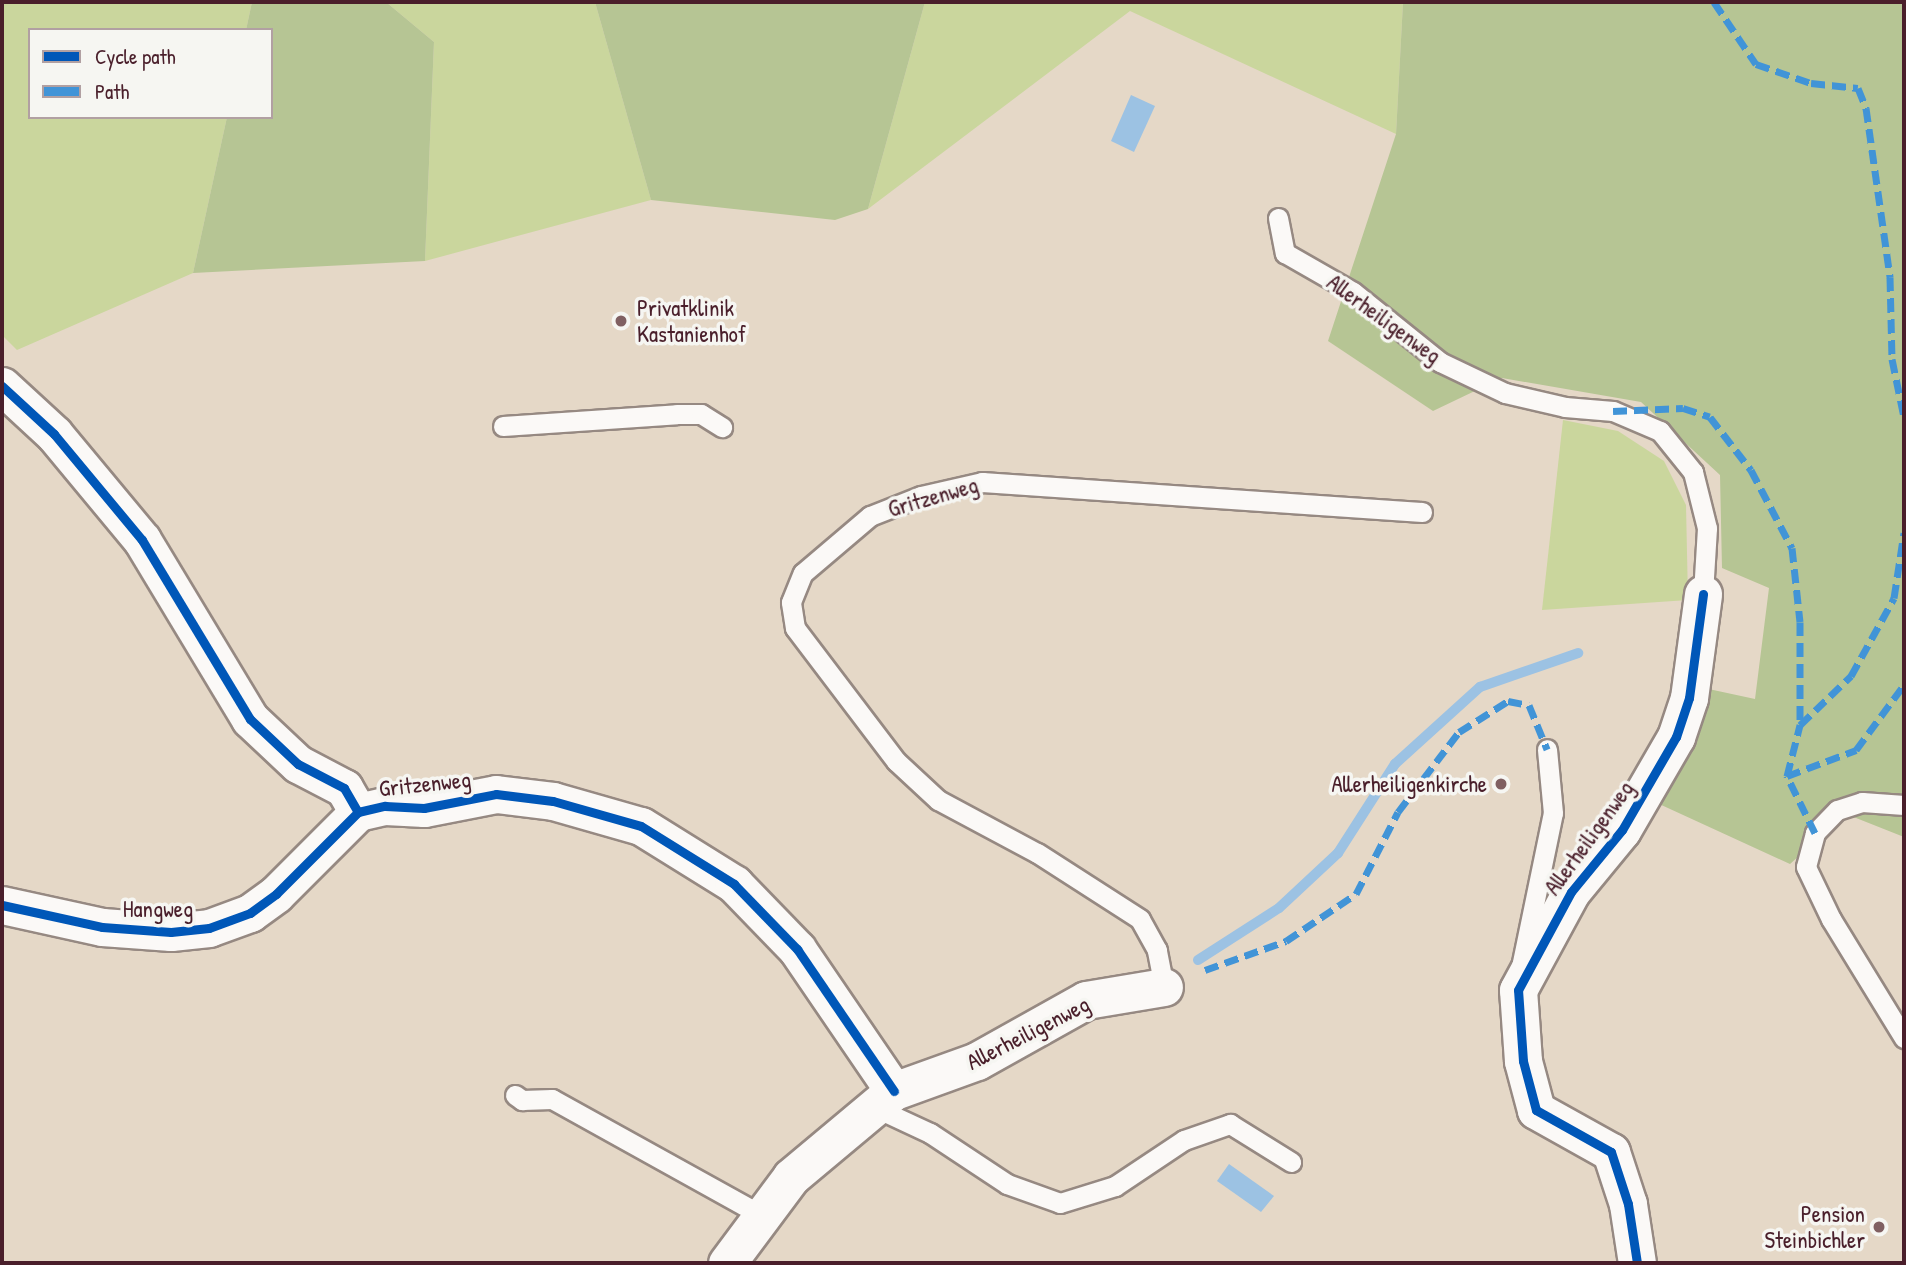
<!DOCTYPE html>
<html>
<head>
<meta charset="utf-8">
<style>
	body { margin:0 }
	#map { position:relative; width:1906px; height:1265px; overflow:hidden; background:#e5d8c7; font-family:"Patrick Hand",sans-serif }
	div>[style] { position:absolute }
	.green>* { inset:0; background:#cad69d }
	.forest>* { inset:0; background:#b6c594 }
	.water>* { inset:0; background:#9cc2e3 }
	.stream>* { height:10px; margin:-5px; padding:0 5px; transform-origin:5px; border-radius:5px; background:#9cc2e3 }
	.roads { filter:drop-shadow(2px 0 #968982) drop-shadow(-2px 0 #968982) drop-shadow(0 2px #968982) drop-shadow(0 -2px #968982) }
	.service>* { height:19px; margin:-9.5px; padding:0 9.5px; transform-origin:9.5px; border-radius:9.5px; background:#fbf9f7 }
	.minor>* { height:37px; margin:-18.5px; padding:0 18.5px; transform-origin:18.5px; border-radius:18.5px; background:#fbf9f7 }
	.quiet>* { height:7px; margin-top:-3.5px; transform-origin:0; background:repeating-linear-gradient(90deg,#4194d7 0 14px,transparent 0 21px) }
	.cycleway>* { height:9px; margin:-4.5px; padding:0 4.5px; transform-origin:4.5px; border-radius:4.5px; background:#0057b8 }
	.dots>* { width:19px; height:19px; translate:-50% -50%; box-sizing:border-box; border:4px solid #f6f6f2; border-radius:50% }
	span { translate:-50% -50%; white-space:nowrap; text-align:center; line-height:1.15; -webkit-text-stroke:7px #f6f6f2; paint-order:stroke }
	.poi-label { font-size:23px; color:#4a1f2b }
	.left { translate:0 -50%; text-align:left }
	.right { translate:-100% -50%; text-align:right }
	.street-label { font-size:23px; color:#4a1f2b }
	.frame { position:absolute; inset:0; border:4px solid #4a1f2b; pointer-events:none }
	.legend { position:absolute; left:28px; top:28px; width:245px; height:91px; box-sizing:border-box; background:#f6f6f2; border:2px solid #b1a0a2; margin:0; padding:9px 12px; list-style:none; font-size:21px; color:#4a1f2b }
	.legend li { display:flex; align-items:center; gap:14px; height:35px }
	.legend b { width:35px; border:2px solid #b1a0a2 }
</style>
</head>
<body>
<div id="map">
	<div class="green">
		<i style="clip-path:polygon(2px 2px,252px 2px,246px 30px,30px 30px,30px 117px,227px 117px,193px 273px,17px 350px,2px 335px)"></i>
		<i style="clip-path:polygon(386px 2px,595px 2px,651px 200px,425px 261px,434px 42px)"></i>
		<i style="clip-path:polygon(925px 2px,1403px 2px,1396px 134px,1130px 11px,868px 209px)"></i>
		<i style="clip-path:polygon(1563px 420px,1618px 431px,1664px 461px,1686px 505px,1688px 600px,1542px 610px)"></i>
	</div>
	<div class="forest">
		<i style="clip-path:polygon(252px 2px,386px 2px,434px 42px,425px 261px,193px 273px,227px 117px,271px 117px,271px 30px,246px 30px)"></i>
		<i style="clip-path:polygon(595px 2px,925px 2px,868px 209px,835px 220px,651px 200px)"></i>
		<i style="clip-path:polygon(1403px 2px,1904px 2px,1904px 837px,1846px 814px,1790px 864px,1657px 803px,1704px 688px,1755px 699px,1769px 588px,1722px 568px,1720px 475px,1641px 402px,1502px 378px,1433px 411px,1328px 341px,1396px 134px)"></i>
	</div>
	<div class="water">
		<i style="clip-path:polygon(1131px 95px,1155px 106px,1134px 152px,1111px 141px)"></i>
		<i style="clip-path:polygon(1229px 1164px,1274px 1196px,1261px 1212px,1217px 1181px)"></i>
	</div>
	<div class="stream">
		<i style="left:1198px;top:960px;width:96px;rotate:-32.7deg"></i>
		<i style="left:1279px;top:908px;width:81px;rotate:-43deg"></i>
		<i style="left:1338px;top:853px;width:106px;rotate:-57.4deg"></i>
		<i style="left:1395px;top:764px;width:115px;rotate:-42.2deg"></i>
		<i style="left:1480px;top:687px;width:104px;rotate:-19.1deg"></i>
	</div>
	<div class="roads">
		<div class="service">
			<i style="left:1278px;top:218px;width:36px;rotate:79deg"></i>
			<i style="left:1285px;top:253px;width:78px;rotate:29.8deg"></i>
			<i style="left:1353px;top:292px;width:112px;rotate:38.8deg"></i>
			<i style="left:1440px;top:362px;width:72px;rotate:25.5deg"></i>
			<i style="left:1505px;top:393px;width:62px;rotate:13.1deg"></i>
			<i style="left:1565px;top:407px;width:48px;rotate:4.8deg"></i>
			<i style="left:1613px;top:411px;width:51px;rotate:23.1deg"></i>
			<i style="left:1660px;top:431px;width:53px;rotate:51.2deg"></i>
			<i style="left:1693px;top:472px;width:58px;rotate:76deg"></i>
			<i style="left:1707px;top:528px;width:66px;rotate:93.5deg"></i>
			<i style="left:503px;top:426px;width:174px;rotate:-3.9deg"></i>
			<i style="left:677px;top:414px;width:24px"></i>
			<i style="left:701px;top:414px;width:25px;rotate:32deg"></i>
			<i style="left:1904px;top:805px;width:42px;rotate:-175.9deg"></i>
			<i style="left:1862px;top:802px;width:26px;rotate:162deg"></i>
			<i style="left:1837px;top:810px;width:32px;rotate:134deg"></i>
			<i style="left:1815px;top:833px;width:35px;rotate:105deg"></i>
			<i style="left:1806px;top:867px;width:58px;rotate:64.3deg"></i>
			<i style="left:1831px;top:919px;width:140px;rotate:58.5deg"></i>
			<i style="left:1521px;top:967px;width:157px;rotate:-78.3deg"></i>
			<i style="left:1553px;top:813px;width:64px;rotate:-95.4deg"></i>
			<i style="left:1164px;top:987px;width:38px;rotate:-101deg"></i>
			<i style="left:1157px;top:950px;width:35px;rotate:-119deg"></i>
			<i style="left:1140px;top:919px;width:122px;rotate:-147.3deg"></i>
			<i style="left:1037px;top:853px;width:112px;rotate:-151.8deg"></i>
			<i style="left:938px;top:800px;width:57px;rotate:-137.1deg"></i>
			<i style="left:896px;top:761px;width:167px;rotate:-127.2deg"></i>
			<i style="left:795px;top:628px;width:26px;rotate:-99deg"></i>
			<i style="left:791px;top:602px;width:31px;rotate:-68deg"></i>
			<i style="left:803px;top:573px;width:88px;rotate:-40.4deg"></i>
			<i style="left:870px;top:516px;width:55px;rotate:-21.4deg"></i>
			<i style="left:921px;top:496px;width:63px;rotate:-12.9deg"></i>
			<i style="left:982px;top:482px;width:441px;rotate:3.9deg"></i>
			<i style="left:515px;top:1095px;width:9px;rotate:36deg"></i>
			<i style="left:522px;top:1100px;width:30px;rotate:-2deg"></i>
			<i style="left:552px;top:1099px;width:241px;rotate:29deg"></i>
			<i style="left:874px;top:1107px;width:62px;rotate:24.9deg"></i>
			<i style="left:930px;top:1133px;width:92px;rotate:33.5deg"></i>
			<i style="left:1007px;top:1184px;width:56px;rotate:19.7deg"></i>
			<i style="left:1060px;top:1203px;width:58px;rotate:-17.2deg"></i>
			<i style="left:1115px;top:1186px;width:83px;rotate:-33.7deg"></i>
			<i style="left:1184px;top:1140px;width:49px;rotate:-19.2deg"></i>
			<i style="left:1230px;top:1124px;width:72px;rotate:31.9deg"></i>
		</div>
		<div class="minor">
			<i style="left:2px;top:386px;width:71px;rotate:42.7deg"></i>
			<i style="left:54px;top:434px;width:138px;rotate:50.3deg"></i>
			<i style="left:142px;top:540px;width:209px;rotate:58.9deg"></i>
			<i style="left:250px;top:719px;width:66px;rotate:43.2deg"></i>
			<i style="left:298px;top:764px;width:52px;rotate:27.6deg"></i>
			<i style="left:344px;top:788px;width:28px;rotate:60deg"></i>
			<i style="left:2px;top:905px;width:102px;rotate:12.4deg"></i>
			<i style="left:102px;top:927px;width:69px;rotate:4.1deg"></i>
			<i style="left:171px;top:932px;width:38px;rotate:-6deg"></i>
			<i style="left:209px;top:928px;width:44px;rotate:-20.1deg"></i>
			<i style="left:250px;top:913px;width:32px;rotate:-36deg"></i>
			<i style="left:276px;top:894px;width:116px;rotate:-45deg"></i>
			<i style="left:358px;top:812px;width:28px;rotate:-13deg"></i>
			<i style="left:385px;top:806px;width:39px;rotate:3deg"></i>
			<i style="left:424px;top:808px;width:73px;rotate:-11deg"></i>
			<i style="left:496px;top:794px;width:57px;rotate:7deg"></i>
			<i style="left:553px;top:801px;width:91px;rotate:15.9deg"></i>
			<i style="left:641px;top:826px;width:110px;rotate:31.9deg"></i>
			<i style="left:734px;top:884px;width:91px;rotate:45.9deg"></i>
			<i style="left:797px;top:949px;width:172px;rotate:55.7deg"></i>
			<i style="left:727px;top:1263px;width:107px;rotate:-53.3deg"></i>
			<i style="left:791px;top:1177px;width:134px;rotate:-39.9deg"></i>
			<i style="left:894px;top:1091px;width:88px;rotate:-19.9deg"></i>
			<i style="left:977px;top:1061px;width:125px;rotate:-29.2deg"></i>
			<i style="left:1086px;top:1000px;width:79px;rotate:-9.5deg"></i>
			<i style="left:1637px;top:1263px;width:60px;rotate:-98.7deg"></i>
			<i style="left:1628px;top:1204px;width:55px;rotate:-108.1deg"></i>
			<i style="left:1611px;top:1152px;width:86px;rotate:-150.8deg"></i>
			<i style="left:1536px;top:1110px;width:51px;rotate:-104.9deg"></i>
			<i style="left:1523px;top:1061px;width:71px;rotate:-94deg"></i>
			<i style="left:1518px;top:990px;width:111px;rotate:-61.6deg"></i>
			<i style="left:1571px;top:892px;width:80px;rotate:-50.6deg"></i>
			<i style="left:1622px;top:830px;width:108px;rotate:-59.9deg"></i>
			<i style="left:1676px;top:737px;width:41px;rotate:-71.6deg"></i>
			<i style="left:1689px;top:698px;width:105px;rotate:-82.3deg"></i>
		</div>
	</div>
	<div class="quiet">
		<i style="left:1714px;top:2px;width:75px;rotate:55.9deg"></i>
		<i style="left:1756px;top:64px;width:58px;rotate:19.1deg"></i>
		<i style="left:1811px;top:83px;width:47px;rotate:6.1deg"></i>
		<i style="left:1858px;top:88px;width:22px;rotate:68deg"></i>
		<i style="left:1866px;top:108px;width:171px;rotate:81.9deg"></i>
		<i style="left:1890px;top:277px;width:82px;rotate:88.6deg"></i>
		<i style="left:1892px;top:359px;width:59px;rotate:78.3deg"></i>
		<i style="left:1613px;top:411px;width:70px;rotate:-2.5deg"></i>
		<i style="left:1683px;top:408px;width:28px;rotate:18deg"></i>
		<i style="left:1710px;top:417px;width:67px;rotate:52.3deg"></i>
		<i style="left:1751px;top:470px;width:88px;rotate:62.3deg"></i>
		<i style="left:1792px;top:548px;width:74px;rotate:83.8deg"></i>
		<i style="left:1800px;top:622px;width:103px;rotate:90deg"></i>
		<i style="left:1787px;top:776px;width:74px;rotate:-20.6deg"></i>
		<i style="left:1856px;top:750px;width:81px;rotate:-53.6deg"></i>
		<i style="left:1815px;top:833px;width:64px;rotate:-116.2deg"></i>
		<i style="left:1787px;top:776px;width:53px;rotate:-75.7deg"></i>
		<i style="left:1800px;top:725px;width:71px;rotate:-43.9deg"></i>
		<i style="left:1851px;top:676px;width:89px;rotate:-61.1deg"></i>
		<i style="left:1894px;top:598px;width:66px;rotate:-81.3deg"></i>
		<i style="left:1205px;top:970px;width:86px;rotate:-19.7deg"></i>
		<i style="left:1286px;top:941px;width:84px;rotate:-33.9deg"></i>
		<i style="left:1356px;top:894px;width:92px;rotate:-62.9deg"></i>
		<i style="left:1398px;top:812px;width:101px;rotate:-52.7deg"></i>
		<i style="left:1459px;top:732px;width:58px;rotate:-32.3deg"></i>
		<i style="left:1508px;top:701px;width:21px;rotate:11deg"></i>
		<i style="left:1529px;top:705px;width:48px;rotate:67.8deg"></i>
	</div>
	<div class="cycleway">
		<i style="left:2px;top:386px;width:71px;rotate:42.7deg"></i>
		<i style="left:54px;top:434px;width:138px;rotate:50.3deg"></i>
		<i style="left:142px;top:540px;width:209px;rotate:58.9deg"></i>
		<i style="left:250px;top:719px;width:66px;rotate:43.2deg"></i>
		<i style="left:298px;top:764px;width:52px;rotate:27.6deg"></i>
		<i style="left:344px;top:788px;width:28px;rotate:60deg"></i>
		<i style="left:2px;top:905px;width:102px;rotate:12.4deg"></i>
		<i style="left:102px;top:927px;width:69px;rotate:4.1deg"></i>
		<i style="left:171px;top:932px;width:38px;rotate:-6deg"></i>
		<i style="left:209px;top:928px;width:44px;rotate:-20.1deg"></i>
		<i style="left:250px;top:913px;width:32px;rotate:-36deg"></i>
		<i style="left:276px;top:894px;width:116px;rotate:-45deg"></i>
		<i style="left:358px;top:812px;width:28px;rotate:-13deg"></i>
		<i style="left:385px;top:806px;width:39px;rotate:3deg"></i>
		<i style="left:424px;top:808px;width:73px;rotate:-11deg"></i>
		<i style="left:496px;top:794px;width:57px;rotate:7deg"></i>
		<i style="left:553px;top:801px;width:91px;rotate:15.9deg"></i>
		<i style="left:641px;top:826px;width:110px;rotate:31.9deg"></i>
		<i style="left:734px;top:884px;width:91px;rotate:45.9deg"></i>
		<i style="left:797px;top:949px;width:172px;rotate:55.7deg"></i>
		<i style="left:1637px;top:1263px;width:60px;rotate:-98.7deg"></i>
		<i style="left:1628px;top:1204px;width:55px;rotate:-108.1deg"></i>
		<i style="left:1611px;top:1152px;width:86px;rotate:-150.8deg"></i>
		<i style="left:1536px;top:1110px;width:51px;rotate:-104.9deg"></i>
		<i style="left:1523px;top:1061px;width:71px;rotate:-94deg"></i>
		<i style="left:1518px;top:990px;width:111px;rotate:-61.6deg"></i>
		<i style="left:1571px;top:892px;width:80px;rotate:-50.6deg"></i>
		<i style="left:1622px;top:830px;width:108px;rotate:-59.9deg"></i>
		<i style="left:1676px;top:737px;width:41px;rotate:-71.6deg"></i>
		<i style="left:1689px;top:698px;width:105px;rotate:-82.3deg"></i>
	</div>
	<div class="dots">
		<i style="left:621px;top:321px;background:#806062"></i>
		<i style="left:1501px;top:784px;background:#806062"></i>
		<i style="left:1879px;top:1227px;background:#806062"></i>
	</div>
	<div class="poi-label">
		<span class="left" style="left:637px;top:321px">Privatklinik<br>Kastanienhof</span>
		<span class="right" style="left:1487px;top:784px">Allerheiligenkirche</span>
		<span class="right" style="left:1865px;top:1227px">Pension<br>Steinbichler</span>
	</div>
	<div class="street-label">
		<span style="left:1384px;top:319px;rotate:36deg">Allerheiligenweg</span>
		<span style="left:933px;top:497px;rotate:-16deg">Gritzenweg</span>
		<span style="left:425px;top:784px;rotate:-6deg">Gritzenweg</span>
		<span style="left:1589px;top:838px;rotate:-54deg">Allerheiligenweg</span>
		<span style="left:158px;top:909px">Hangweg</span>
		<span style="left:1028px;top:1033px;rotate:-27deg">Allerheiligenweg</span>
	</div>
	<div class="frame"></div>
	<ul class="legend">
	<li><b style="height:9px;background:#0057b8"></b>Cycle path</li>
	<li><b style="height:9px;background:#4194d7"></b>Path</li>
	</ul>
</div>
</body>
</html>
